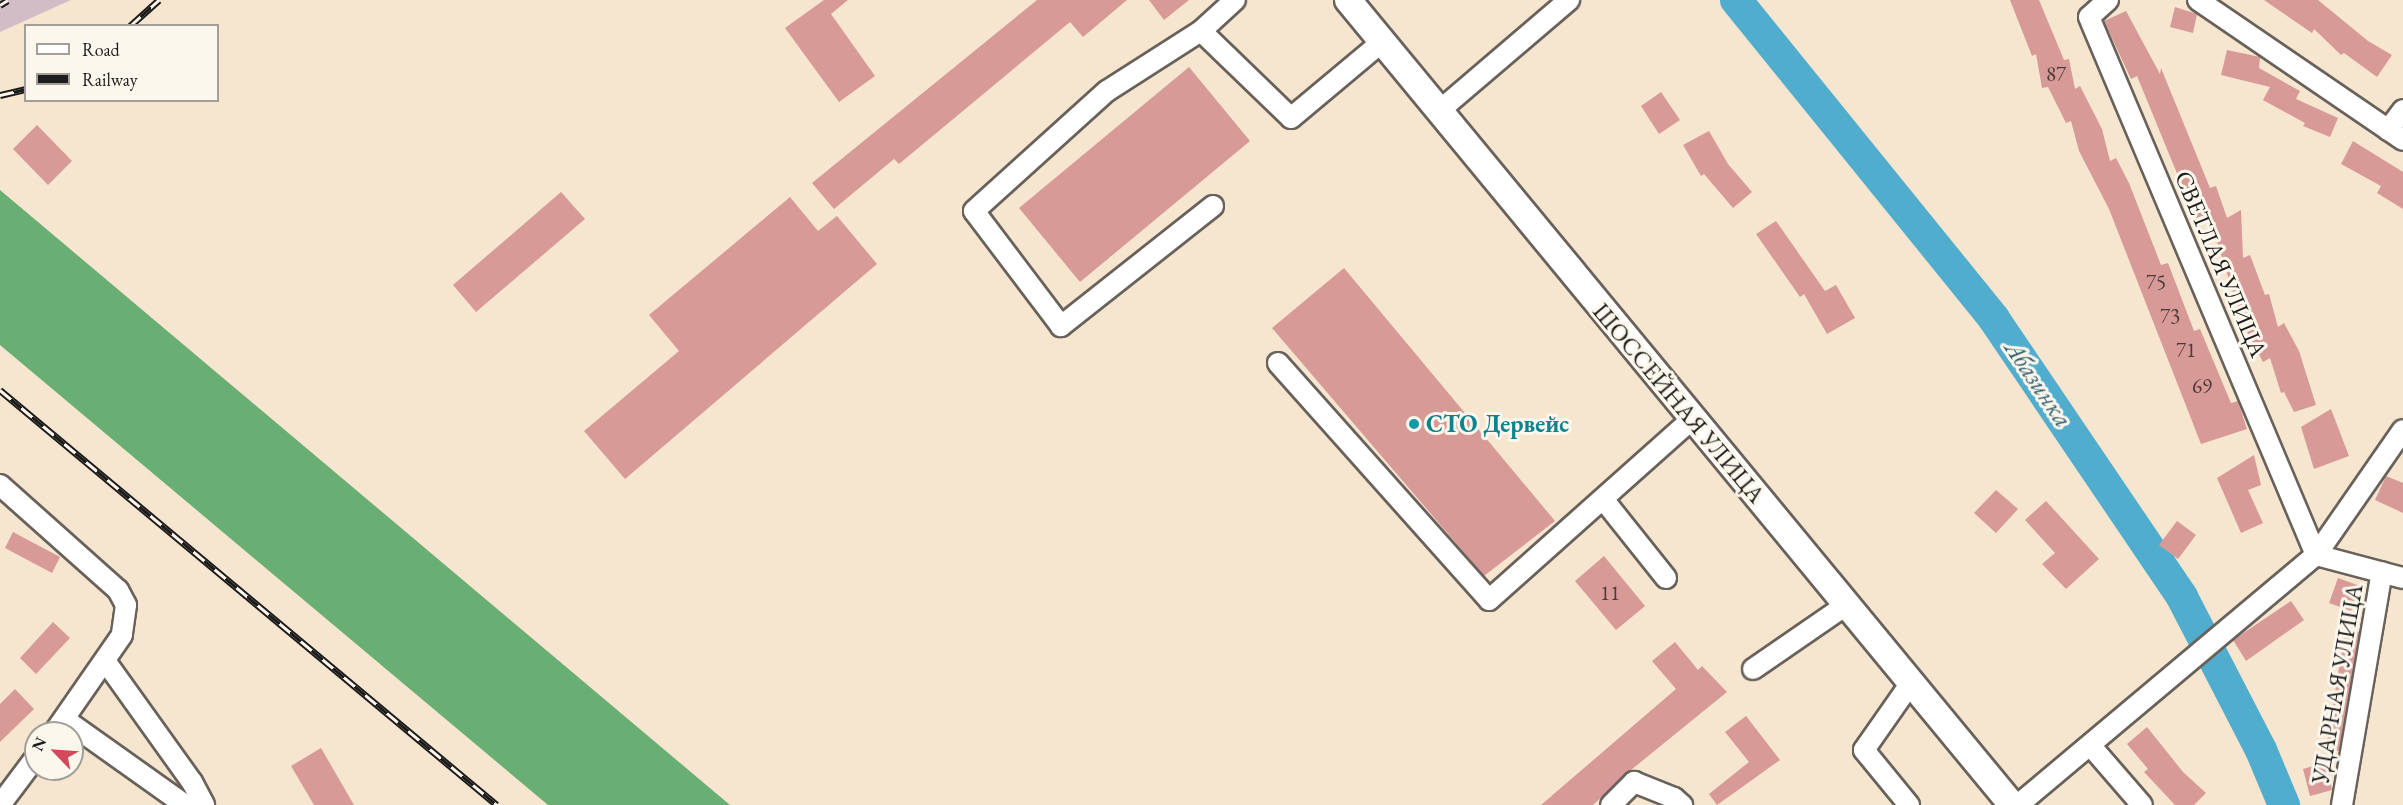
<!DOCTYPE html>
<html>
<head>
<meta charset="utf-8">
<style>
	body { margin:0 }
	#map { position:relative; width:2403px; height:805px; overflow:hidden; background:#f6e5cf; font-family:"EB Garamond",serif }
	div>[style] { position:absolute }
	.industrial>* { inset:0; background:#d2bdc7 }
	.forest>* { inset:0; background:#69ae73 }
	.river>* { height:32px; margin:-16px; padding:0 16px; transform-origin:16px; border-radius:16px; background:#50adce }
	.building>* { inset:0; background:#d89a97 }
	.roads { filter:drop-shadow(2px 0 #68625b) drop-shadow(-2px 0 #68625b) drop-shadow(0 2px #68625b) drop-shadow(0 -2px #68625b) }
	.minor>* { height:20px; margin:-10px; padding:0 10px; transform-origin:10px; border-radius:10px; background:#fff }
	.major>* { height:26px; margin:-13px; padding:0 13px; transform-origin:13px; border-radius:13px; background:#fff }
	.rail>* { height:7px; margin-top:-3.5px; transform-origin:0; background:repeating-linear-gradient(90deg,#fbf7ec 0 14px,#1c1c1c 0 28px); box-sizing:border-box; border-block:2px solid #1c1c1c }
	.dots>* { width:16px; height:16px; translate:-50% -50%; box-sizing:border-box; border:3px solid #fbf7ec; border-radius:50% }
	span { translate:-50% -50%; white-space:nowrap; text-align:center; line-height:1.15; -webkit-text-stroke:6px #fbf7ec; paint-order:stroke }
	.number-label { font-size:21px; color:#4b3c3b }
	.number-label span { -webkit-text-stroke-width:0 }
	.street-label { font-size:24px; color:#1c1c1c }
	.culture-label { font-size:24px; color:#0d838f; font-weight:700 }
	.left { translate:0 -50%; text-align:left }
	.water-label { font-size:26px; color:#335d6c; font-style:italic }
	.legend { position:absolute; left:24px; top:24px; width:195px; height:78px; box-sizing:border-box; background:#fbf7ec; border:2px solid #a29f99; margin:0; padding:8px 10px; list-style:none; font-size:18px; color:#1c1c1c }
	.legend li { display:flex; align-items:center; gap:12px; height:30px }
	.legend b { width:30px; border:2px solid #a29f99 }
	.north { position:absolute; left:24px; top:721px; width:60px; height:60px; box-sizing:border-box; background:#fbf7ec; border:2px solid #a29f99; border-radius:50%; rotate:295deg; font-size:16px; font-weight:700; line-height:24px; text-align:center; color:#1c1c1c }
	.north::after { content:''; display:block; margin:auto; width:21px; height:27px; background:#d1495b; clip-path:polygon(50% 0,100% 100%,50% 72%,0 100%) }
</style>
</head>
<body>
<div id="map">
	<div class="industrial">
		<i style="clip-path:polygon(0 0,71px 0,0 32px)"></i>
	</div>
	<div class="forest">
		<i style="clip-path:polygon(0 190px,730px 805px,548px 805px,0 345px)"></i>
	</div>
	<div class="river">
		<i style="left:1736px;top:0;width:410px;rotate:51deg"></i>
		<i style="left:1994px;top:319px;width:336px;rotate:55.9deg"></i>
		<i style="left:2182px;top:597px;width:172px;rotate:62.7deg"></i>
		<i style="left:2261px;top:750px;width:60px;rotate:67.3deg"></i>
	</div>
	<div class="building">
		<i style="clip-path:polygon(824px 0,848px 0,831px 14px,875px 76px,839px 102px,785px 28px)"></i>
		<i style="clip-path:polygon(1037px 0,1127px 0,1083px 37px,1070px 22px,899px 164px,894px 159px,834px 209px,812px 183px)"></i>
		<i style="clip-path:polygon(1149px 0,1189px 0,1164px 20px)"></i>
		<i style="clip-path:polygon(2010px 0,2039px 0,2064px 60px,2069px 59px,2075px 89px,2080px 86px,2102px 129px,2110px 161px,2116px 158px,2129px 183px,2161px 265px,2168px 263px,2194px 331px,2200px 329px,2231px 403px,2238px 401px,2247px 429px,2201px 444px,2109px 209px,2079px 151px,2071px 121px,2066px 123px,2048px 87px,2042px 88px,2036px 54px,2032px 56px)"></i>
		<i style="clip-path:polygon(2264px 0,2318px 0,2368px 41px,2392px 55px,2377px 77px,2344px 53px,2341px 55px,2314px 29px,2312px 33px)"></i>
		<i style="clip-path:polygon(2175px 7px,2197px 14px,2193px 33px,2170px 27px)"></i>
		<i style="clip-path:polygon(2126px 11px,2160px 74px,2161px 68px,2210px 188px,2216px 186px,2227px 218px,2241px 210px,2243px 258px,2250px 255px,2265px 295px,2269px 294px,2278px 327px,2284px 323px,2299px 351px,2316px 405px,2294px 412px,2284px 392px,2281px 393px,2270px 358px,2263px 362px,2244px 326px,2208px 214px,2196px 218px,2186px 187px,2183px 188px,2137px 76px,2131px 79px,2104px 21px)"></i>
		<i style="clip-path:polygon(2227px 50px,2260px 57px,2259px 68px,2300px 91px,2296px 99px,2338px 118px,2330px 137px,2303px 126px,2305px 123px,2263px 100px,2270px 87px,2221px 75px)"></i>
		<i style="clip-path:polygon(1189px 67px,1250px 141px,1080px 282px,1019px 208px)"></i>
		<i style="clip-path:polygon(1661px 92px,1680px 120px,1659px 134px,1641px 106px)"></i>
		<i style="clip-path:polygon(37px 125px,72px 161px,48px 185px,13px 149px)"></i>
		<i style="clip-path:polygon(1709px 131px,1728px 164px,1752px 192px,1733px 208px,1704px 174px,1701px 176px,1683px 145px)"></i>
		<i style="clip-path:polygon(2353px 141px,2403px 172px,2403px 209px,2377px 193px,2381px 186px,2341px 164px)"></i>
		<i style="clip-path:polygon(561px 192px,585px 219px,476px 312px,453px 285px)"></i>
		<i style="clip-path:polygon(790px 197px,818px 231px,837px 216px,877px 264px,625px 479px,584px 431px,679px 351px,649px 315px)"></i>
		<i style="clip-path:polygon(1776px 221px,1825px 291px,1836px 285px,1855px 318px,1827px 334px,1804px 294px,1800px 297px,1756px 234px)"></i>
		<i style="clip-path:polygon(1344px 268px,1555px 521px,1484px 576px,1272px 328px)"></i>
		<i style="clip-path:polygon(2331px 409px,2349px 456px,2314px 469px,2301px 427px)"></i>
		<i style="clip-path:polygon(2254px 455px,2261px 485px,2248px 490px,2263px 523px,2241px 533px,2217px 478px)"></i>
		<i style="clip-path:polygon(2386px 476px,2403px 483px,2403px 513px,2375px 500px)"></i>
		<i style="clip-path:polygon(1996px 490px,2018px 509px,1996px 533px,1974px 513px)"></i>
		<i style="clip-path:polygon(2046px 501px,2099px 559px,2066px 589px,2042px 564px,2055px 553px,2025px 520px)"></i>
		<i style="clip-path:polygon(2177px 521px,2196px 535px,2178px 559px,2159px 545px)"></i>
		<i style="clip-path:polygon(13px 532px,60px 557px,52px 573px,5px 548px)"></i>
		<i style="clip-path:polygon(1604px 556px,1645px 606px,1616px 630px,1575px 581px)"></i>
		<i style="clip-path:polygon(2338px 578px,2360px 586px,2351px 611px,2329px 603px)"></i>
		<i style="clip-path:polygon(2291px 601px,2304px 620px,2246px 661px,2233px 640px)"></i>
		<i style="clip-path:polygon(53px 622px,70px 638px,36px 674px,20px 658px)"></i>
		<i style="clip-path:polygon(2345px 630px,2360px 632px,2339px 751px,2326px 749px)"></i>
		<i style="clip-path:polygon(1675px 642px,1698px 670px,1702px 666px,1727px 692px,1626px 774px,1593px 805px,1541px 805px,1676px 689px,1652px 661px)"></i>
		<i style="clip-path:polygon(15px 689px,34px 709px,0 742px,0 704px)"></i>
		<i style="clip-path:polygon(1746px 716px,1780px 760px,1717px 805px,1709px 794px,1749px 762px,1725px 732px)"></i>
		<i style="clip-path:polygon(2147px 727px,2183px 772px,2206px 793px,2194px 805px,2175px 805px,2144px 772px,2148px 769px,2127px 744px)"></i>
		<i style="clip-path:polygon(321px 748px,354px 805px,314px 805px,291px 766px)"></i>
		<i style="clip-path:polygon(2327px 762px,2332px 790px,2310px 796px,2303px 769px)"></i>
	</div>
	<div class="roads">
		<div class="minor">
			<i style="left:2108px;top:0;width:25px;rotate:138deg"></i>
			<i style="left:2089px;top:17px;width:584px;rotate:67.12deg"></i>
			<i style="left:2198px;top:0;width:248px;rotate:34.3deg"></i>
			<i style="left:1201px;top:31px;width:46px;rotate:-42.4deg"></i>
			<i style="left:1446px;top:105px;width:162px;rotate:-40.5deg"></i>
			<i style="left:2388px;top:130px;width:25px;rotate:-53deg"></i>
			<i style="left:1213px;top:206px;width:194px;rotate:141.7deg"></i>
			<i style="left:1061px;top:326px;width:144px;rotate:-127.1deg"></i>
			<i style="left:974px;top:211px;width:179px;rotate:-42.1deg"></i>
			<i style="left:1107px;top:91px;width:112px;rotate:-32.6deg"></i>
			<i style="left:1201px;top:31px;width:125px;rotate:44deg"></i>
			<i style="left:1291px;top:118px;width:119px;rotate:-39.9deg"></i>
			<i style="left:1278px;top:363px;width:317px;rotate:48.3deg"></i>
			<i style="left:1489px;top:600px;width:272px;rotate:-41.7deg"></i>
			<i style="left:0;top:485px;width:158px;rotate:41.7deg"></i>
			<i style="left:118px;top:590px;width:17px;rotate:62deg"></i>
			<i style="left:126px;top:605px;width:30px;rotate:98deg"></i>
			<i style="left:122px;top:635px;width:119px;rotate:124.8deg"></i>
			<i style="left:1603px;top:499px;width:101px;rotate:51.4deg"></i>
			<i style="left:2316px;top:555px;width:90px;rotate:14.8deg"></i>
			<i style="left:106px;top:662px;width:148px;rotate:54.4deg"></i>
			<i style="left:192px;top:782px;width:26px;rotate:62deg"></i>
			<i style="left:1753px;top:669px;width:113px;rotate:-34.5deg"></i>
			<i style="left:64px;top:719px;width:148px;rotate:35.4deg"></i>
			<i style="left:2090px;top:745px;width:79px;rotate:49.1deg"></i>
			<i style="left:0;top:805px;width:60px;rotate:-53.1deg"></i>
			<i style="left:1611px;top:805px;width:33px;rotate:-45deg"></i>
			<i style="left:1634px;top:782px;width:43px;rotate:21.8deg"></i>
			<i style="left:1674px;top:798px;width:11px;rotate:41deg"></i>
			<i style="left:1909px;top:805px;width:71px;rotate:-129.3deg"></i>
			<i style="left:1864px;top:750px;width:82px;rotate:-55deg"></i>
			<i style="left:2018px;top:805px;width:389px;rotate:-40deg"></i>
			<i style="left:2316px;top:555px;width:152px;rotate:-55.2deg"></i>
			<i style="left:2342px;top:805px;width:236px;rotate:-80.3deg"></i>
		</div>
		<div class="major">
			<i style="left:1348px;top:0;width:1044px;rotate:50.48deg"></i>
		</div>
	</div>
	<div class="rail">
		<i style="left:0;top:5px;width:9px;rotate:-32deg"></i>
		<i style="left:130px;top:26px;width:39px;rotate:-42deg"></i>
		<i style="left:0;top:95px;width:27px;rotate:-13deg"></i>
		<i style="left:0;top:390px;width:647px;rotate:39.86deg"></i>
	</div>
	<div class="dots">
		<i style="left:1414px;top:424px;background:#0f9aa8"></i>
	</div>
	<div class="number-label">
		<span style="left:2056px;top:74px">87</span>
		<span style="left:2156px;top:282px">75</span>
		<span style="left:2170px;top:316px">73</span>
		<span style="left:2186px;top:350px">71</span>
		<span style="left:2202px;top:386px">69</span>
		<span style="left:1610px;top:593px">11</span>
	</div>
	<div class="street-label">
		<span style="left:2221px;top:264px;rotate:67deg">СВЕТЛАЯ УЛИЦА</span>
		<span style="left:1679px;top:403px;rotate:50deg">ШОССЕЙНАЯ УЛИЦА</span>
		<span style="left:2337px;top:684px;rotate:-80deg">УДАРНАЯ УЛИЦА</span>
	</div>
	<div class="culture-label">
		<span class="left" style="left:1426px;top:424px">СТО Дервейс</span>
	</div>
	<div class="water-label">
		<span style="left:2038px;top:384px;rotate:56deg">Абазинка</span>
	</div>
	<ul class="legend">
	<li><b style="height:8px;background:#fff"></b>Road</li>
	<li><b style="height:8px;background:#1c1c1c"></b>Railway</li>
	</ul>
	<div class="north">N</div>
</div>
</body>
</html>
